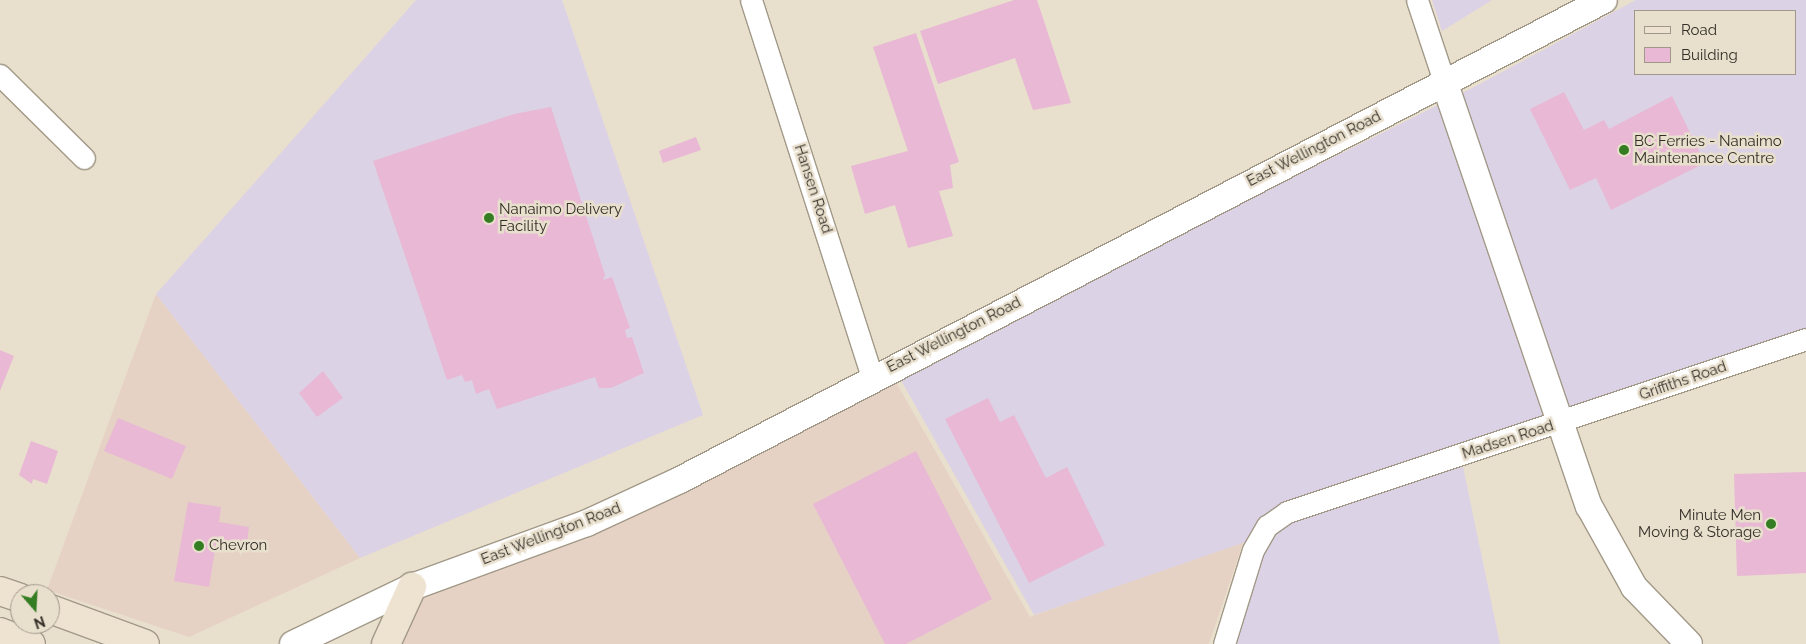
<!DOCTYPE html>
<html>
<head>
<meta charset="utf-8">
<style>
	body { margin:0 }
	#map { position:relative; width:1806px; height:644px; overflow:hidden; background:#e9dfcd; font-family:Raleway,sans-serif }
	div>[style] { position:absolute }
	.commercial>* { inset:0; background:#e6d2c4 }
	.industrial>* { inset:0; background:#dcd2e6 }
	.building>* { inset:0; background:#e8b8d5 }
	.roads { filter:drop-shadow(1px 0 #a29988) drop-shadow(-1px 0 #a29988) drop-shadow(0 1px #a29988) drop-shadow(0 -1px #a29988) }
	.minor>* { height:21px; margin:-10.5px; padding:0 10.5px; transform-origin:10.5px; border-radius:10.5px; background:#fff }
	.tertiary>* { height:26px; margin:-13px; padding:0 13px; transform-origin:13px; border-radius:13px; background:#fff }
	.secondary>* { height:28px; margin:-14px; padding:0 14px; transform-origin:14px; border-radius:14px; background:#eee3d1 }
	.dots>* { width:14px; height:14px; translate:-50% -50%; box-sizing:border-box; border:2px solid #e9dfcd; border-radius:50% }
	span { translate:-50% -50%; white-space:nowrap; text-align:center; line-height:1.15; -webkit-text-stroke:5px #e9dfcd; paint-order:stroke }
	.poi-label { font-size:15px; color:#332f28 }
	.left { translate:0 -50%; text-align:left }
	.right { translate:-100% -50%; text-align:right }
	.street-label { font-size:15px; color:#332f28 }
	.legend { position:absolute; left:1634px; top:10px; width:162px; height:65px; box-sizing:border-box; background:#e9dfcd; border:1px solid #a0998b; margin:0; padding:6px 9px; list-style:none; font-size:15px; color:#332f28 }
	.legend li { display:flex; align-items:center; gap:10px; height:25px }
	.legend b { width:25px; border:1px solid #a0998b }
	.north { position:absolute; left:10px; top:584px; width:50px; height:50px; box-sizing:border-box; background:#e9dfcd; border:1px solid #a0998b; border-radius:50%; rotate:161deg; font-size:14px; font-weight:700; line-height:20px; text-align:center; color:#332f28 }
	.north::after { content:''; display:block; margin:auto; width:18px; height:22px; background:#357d23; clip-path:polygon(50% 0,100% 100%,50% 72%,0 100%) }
</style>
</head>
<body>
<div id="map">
	<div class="commercial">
		<i style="clip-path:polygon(156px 294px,360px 558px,189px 637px,47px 590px)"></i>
		<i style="clip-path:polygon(893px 377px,1030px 617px,1244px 540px,1209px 644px,397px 644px,411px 603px,592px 529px)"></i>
	</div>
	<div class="industrial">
		<i style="clip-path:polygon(416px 0,562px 0,703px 415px,360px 558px,156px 294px)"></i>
		<i style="clip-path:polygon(1432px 0,1492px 0,1442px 31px)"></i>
		<i style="clip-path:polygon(evenodd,1636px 0,1806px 0,1806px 350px,1462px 462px,1500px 644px,1226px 644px,1263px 536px,1034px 615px,898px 375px,1476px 86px,1636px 0,1635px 11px,1795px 11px,1795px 74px,1635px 74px,1635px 11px)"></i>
	</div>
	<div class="building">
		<i style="clip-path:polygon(1014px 0,1037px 0,1071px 103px,1033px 110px,1015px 58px,938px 84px,920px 31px)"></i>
		<i style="clip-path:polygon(916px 33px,959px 162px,950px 165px,953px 188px,939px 191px,953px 236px,908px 248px,895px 205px,865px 214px,851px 166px,908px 151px,873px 47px)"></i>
		<i style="clip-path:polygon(1564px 92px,1584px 130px,1604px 120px,1609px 129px,1672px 96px,1705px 163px,1611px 210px,1596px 178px,1570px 190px,1530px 109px)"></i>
		<i style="clip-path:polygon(551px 107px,605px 275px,603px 280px,612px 277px,630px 328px,625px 330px,627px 338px,632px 337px,644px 373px,611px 388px,599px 388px,595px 377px,497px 409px,489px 389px,476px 394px,472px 380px,465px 382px,462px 375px,447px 380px,373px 161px,514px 114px)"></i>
		<i style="clip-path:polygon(696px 137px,701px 150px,663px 163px,659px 151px)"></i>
		<i style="clip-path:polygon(0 350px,14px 356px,0 391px)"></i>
		<i style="clip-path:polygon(323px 371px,343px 398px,317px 417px,299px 393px)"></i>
		<i style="clip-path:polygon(988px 398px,1000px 422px,1014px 415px,1046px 478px,1067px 467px,1105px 545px,1029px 583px,945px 419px)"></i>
		<i style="clip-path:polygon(118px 418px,186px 446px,172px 479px,104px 451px)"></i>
		<i style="clip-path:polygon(31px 441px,58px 451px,47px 484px,33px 479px,32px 484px,19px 475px)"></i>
		<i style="clip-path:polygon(916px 451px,992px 599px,906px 644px,885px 644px,813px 504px)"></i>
		<i style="clip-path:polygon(1806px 472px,1806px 573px,1737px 576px,1734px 474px)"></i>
		<i style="clip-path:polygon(188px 502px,221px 507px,219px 522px,249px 527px,247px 544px,217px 538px,209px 587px,174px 581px)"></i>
	</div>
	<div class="roads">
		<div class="minor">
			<i style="left:751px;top:0;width:397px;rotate:72.2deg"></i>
			<i style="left:1417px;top:0;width:89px;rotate:71.6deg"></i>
			<i style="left:0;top:75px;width:118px;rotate:44.7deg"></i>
			<i style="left:1224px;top:644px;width:98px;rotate:-72.9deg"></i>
			<i style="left:1253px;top:550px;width:28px;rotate:-60deg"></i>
			<i style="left:1267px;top:526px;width:24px;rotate:-35deg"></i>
			<i style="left:1287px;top:512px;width:547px;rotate:-18.43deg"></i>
		</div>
		<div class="tertiary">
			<i style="left:1445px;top:84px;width:446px;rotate:71.2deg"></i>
			<i style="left:1589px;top:506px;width:93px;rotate:60.9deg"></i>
			<i style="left:1634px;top:587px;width:79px;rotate:46deg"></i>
			<i style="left:293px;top:644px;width:132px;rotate:-25.6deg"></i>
			<i style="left:412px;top:587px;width:186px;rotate:-20.1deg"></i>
			<i style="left:587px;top:523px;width:102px;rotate:-24.8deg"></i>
			<i style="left:680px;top:480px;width:1041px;rotate:-27.45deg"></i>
		</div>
		<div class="secondary">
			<i style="left:0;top:591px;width:21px;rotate:19deg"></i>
			<i style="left:50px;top:609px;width:101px;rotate:20.2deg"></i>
			<i style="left:0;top:632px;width:33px;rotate:21deg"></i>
			<i style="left:386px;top:644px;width:63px;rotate:-65.5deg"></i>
		</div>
	</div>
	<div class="dots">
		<i style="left:1624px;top:150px;background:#357d23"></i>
		<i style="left:489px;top:218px;background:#357d23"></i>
		<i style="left:1771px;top:524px;background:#357d23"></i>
		<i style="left:199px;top:546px;background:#357d23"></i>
	</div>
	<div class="poi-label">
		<span class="left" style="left:1634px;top:150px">BC Ferries - Nanaimo<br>Maintenance Centre</span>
		<span class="left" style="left:499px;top:218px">Nanaimo Delivery<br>Facility</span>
		<span class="right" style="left:1761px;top:524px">Minute Men<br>Moving &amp; Storage</span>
		<span class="left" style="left:209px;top:546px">Chevron</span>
	</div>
	<div class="street-label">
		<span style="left:1314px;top:149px;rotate:-27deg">East Wellington Road</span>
		<span style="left:813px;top:189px;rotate:72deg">Hansen Road</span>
		<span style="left:954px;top:335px;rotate:-27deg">East Wellington Road</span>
		<span style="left:1683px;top:381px;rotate:-19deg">Griffiths Road</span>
		<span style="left:1508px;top:440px;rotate:-18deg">Madsen Road</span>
		<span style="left:551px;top:534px;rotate:-21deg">East Wellington Road</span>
	</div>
	<ul class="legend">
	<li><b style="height:6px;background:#eee3d1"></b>Road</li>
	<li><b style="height:14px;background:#e8b8d5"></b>Building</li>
	</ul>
	<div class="north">N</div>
</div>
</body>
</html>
